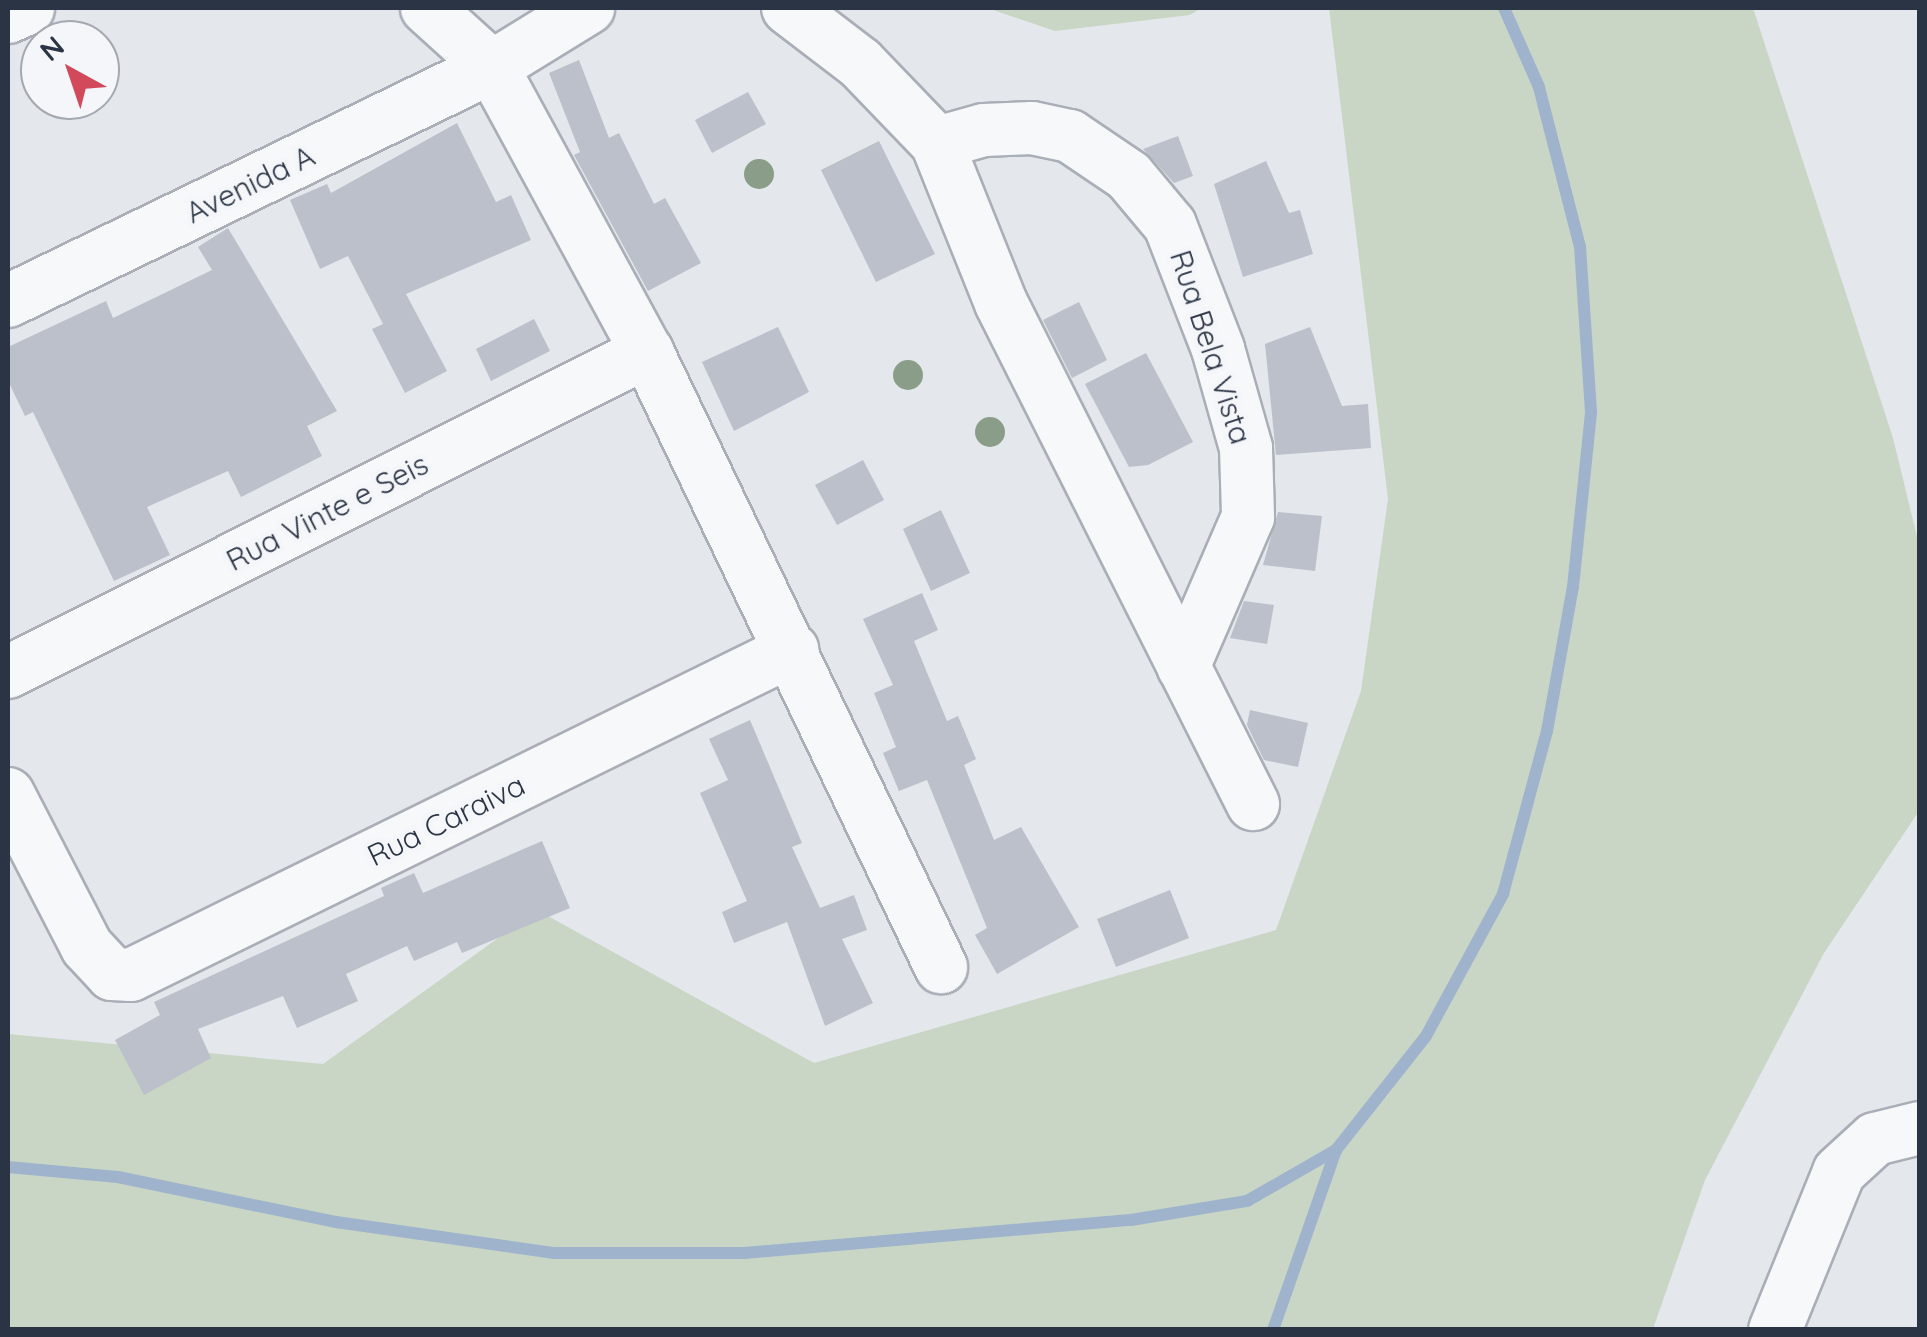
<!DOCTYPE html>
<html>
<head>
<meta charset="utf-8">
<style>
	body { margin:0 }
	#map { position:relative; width:1927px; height:1337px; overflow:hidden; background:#e4e7ec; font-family:Quicksand,sans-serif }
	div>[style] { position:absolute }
	.green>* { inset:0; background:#c9d6c5 }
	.stream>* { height:12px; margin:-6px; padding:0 6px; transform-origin:6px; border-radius:6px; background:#9fb4cc }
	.building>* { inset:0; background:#bbc0ca }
	.roads { filter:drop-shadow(2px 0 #a9aeb7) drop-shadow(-2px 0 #a9aeb7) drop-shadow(0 2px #a9aeb7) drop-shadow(0 -2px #a9aeb7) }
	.minor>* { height:52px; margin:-26px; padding:0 26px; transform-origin:26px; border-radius:26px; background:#f7f8fa }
	.trees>* { width:30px; height:30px; margin:-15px; border-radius:50%; background:#899d89 }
	span { translate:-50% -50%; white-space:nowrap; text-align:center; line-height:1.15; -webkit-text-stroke:10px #f4f6f9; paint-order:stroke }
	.street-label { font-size:30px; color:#2b3445 }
	.frame { position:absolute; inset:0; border:10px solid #2b3445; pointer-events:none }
	.north { position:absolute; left:20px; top:20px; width:100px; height:100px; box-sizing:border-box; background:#f4f6f9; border:2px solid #a4a8b1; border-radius:50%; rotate:320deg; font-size:28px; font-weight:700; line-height:40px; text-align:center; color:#2b3445 }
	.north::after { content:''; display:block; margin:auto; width:35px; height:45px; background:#d1495b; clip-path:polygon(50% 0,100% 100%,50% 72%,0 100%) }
</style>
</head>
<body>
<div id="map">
	<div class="green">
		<i style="clip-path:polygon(987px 8px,1201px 8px,1190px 15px,1055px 31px)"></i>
		<i style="clip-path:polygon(1329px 8px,1753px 8px,1893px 438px,1919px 545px,1919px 811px,1824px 953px,1705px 1180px,1653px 1329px,8px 1329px,8px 1034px,323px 1064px,537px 910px,814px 1063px,1276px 930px,1361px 691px,1388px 499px)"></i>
	</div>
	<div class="stream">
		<i style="left:8px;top:1167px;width:110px;rotate:5.2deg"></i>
		<i style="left:118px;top:1177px;width:223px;rotate:11.7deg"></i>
		<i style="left:336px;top:1222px;width:219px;rotate:8.1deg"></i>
		<i style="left:553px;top:1253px;width:191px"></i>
		<i style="left:744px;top:1253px;width:388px;rotate:-4.9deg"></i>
		<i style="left:1131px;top:1220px;width:118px;rotate:-9.3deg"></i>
		<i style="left:1247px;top:1201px;width:103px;rotate:-29.8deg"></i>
		<i style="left:1336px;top:1150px;width:145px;rotate:-51.7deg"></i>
		<i style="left:1426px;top:1036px;width:162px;rotate:-61.5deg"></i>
		<i style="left:1503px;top:894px;width:169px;rotate:-74.9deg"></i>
		<i style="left:1547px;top:731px;width:146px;rotate:-79.8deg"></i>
		<i style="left:1573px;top:587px;width:176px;rotate:-84.1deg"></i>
		<i style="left:1591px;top:412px;width:165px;rotate:-93.8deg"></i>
		<i style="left:1580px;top:247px;width:165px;rotate:-104.4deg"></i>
		<i style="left:1539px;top:87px;width:86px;rotate:-113.9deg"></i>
		<i style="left:1273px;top:1330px;width:191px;rotate:-70.7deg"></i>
	</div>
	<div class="building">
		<i style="clip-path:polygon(579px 60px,609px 138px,619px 133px,654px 204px,665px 198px,701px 263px,648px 291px,574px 155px,580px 152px,549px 73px)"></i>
		<i style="clip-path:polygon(748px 92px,766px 124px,712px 153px,695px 120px)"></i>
		<i style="clip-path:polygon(457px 123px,496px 202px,511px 195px,531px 240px,406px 294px,447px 371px,405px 393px,372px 329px,383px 324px,348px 256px,320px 269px,290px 200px,327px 184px,331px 193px)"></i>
		<i style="clip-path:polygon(1178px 136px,1193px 176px,1174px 183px,1143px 149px)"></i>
		<i style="clip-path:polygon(879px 141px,935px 254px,876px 282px,821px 170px)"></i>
		<i style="clip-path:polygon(1266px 161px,1289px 213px,1300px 210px,1313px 254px,1243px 277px,1214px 184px)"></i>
		<i style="clip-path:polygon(228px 228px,337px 411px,307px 426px,322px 456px,241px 497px,228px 471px,147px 507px,170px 555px,114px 581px,33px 412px,25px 416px,8px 381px,8px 347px,106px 301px,113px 318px,212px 270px,198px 247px)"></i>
		<i style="clip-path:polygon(1079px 302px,1107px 360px,1072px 378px,1043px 320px)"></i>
		<i style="clip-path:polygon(534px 319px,550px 351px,491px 381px,476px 349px)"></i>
		<i style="clip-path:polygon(778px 327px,809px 392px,734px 431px,702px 362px)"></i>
		<i style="clip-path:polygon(1310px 327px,1342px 406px,1368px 404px,1371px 448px,1276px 455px,1265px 344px)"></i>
		<i style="clip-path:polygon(1146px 353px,1193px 442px,1148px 465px,1129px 467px,1085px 384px)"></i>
		<i style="clip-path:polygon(863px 460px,884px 500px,837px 525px,815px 485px)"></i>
		<i style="clip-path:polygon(941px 510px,970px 573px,931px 591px,903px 529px)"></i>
		<i style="clip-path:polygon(1278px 512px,1322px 516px,1315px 571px,1263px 565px)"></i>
		<i style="clip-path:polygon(922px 593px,938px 630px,914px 641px,947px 721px,958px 716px,976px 759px,964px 765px,994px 840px,1021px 827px,1079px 927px,997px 974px,975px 935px,987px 928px,927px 780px,899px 791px,883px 753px,896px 747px,874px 693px,893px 685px,863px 619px)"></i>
		<i style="clip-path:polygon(1244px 601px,1274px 605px,1267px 644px,1230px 638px)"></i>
		<i style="clip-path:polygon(1250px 710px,1308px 723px,1298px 767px,1264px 760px,1247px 725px)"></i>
		<i style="clip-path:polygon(750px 720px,802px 843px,792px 847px,820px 908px,854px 895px,867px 930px,842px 939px,873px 1003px,825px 1026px,787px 922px,734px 943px,722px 912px,747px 901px,700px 793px,728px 780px,709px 739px)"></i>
		<i style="clip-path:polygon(542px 841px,570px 908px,462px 953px,457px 942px,414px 961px,407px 946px,346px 974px,358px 1001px,297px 1028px,283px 996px,198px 1029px,211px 1058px,144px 1095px,115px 1040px,160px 1015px,154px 1002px,384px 896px,381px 888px,414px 873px,423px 893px)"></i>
		<i style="clip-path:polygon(1170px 890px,1189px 938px,1116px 967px,1097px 919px)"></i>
	</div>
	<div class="roads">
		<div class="minor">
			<i style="left:427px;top:8px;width:88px;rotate:42.2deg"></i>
			<i style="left:492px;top:67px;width:324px;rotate:61.5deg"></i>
			<i style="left:647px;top:352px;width:682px;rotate:64.45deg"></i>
			<i style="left:788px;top:8px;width:91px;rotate:37.4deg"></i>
			<i style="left:860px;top:63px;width:111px;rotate:46.1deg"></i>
			<i style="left:937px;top:143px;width:172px;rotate:68.2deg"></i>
			<i style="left:1001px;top:303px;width:561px;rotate:63.3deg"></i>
			<i style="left:8px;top:17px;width:22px;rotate:-24deg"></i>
			<i style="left:937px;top:143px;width:49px;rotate:-15.5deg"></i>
			<i style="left:984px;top:130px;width:48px;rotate:-2.4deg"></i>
			<i style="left:1032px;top:128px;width:39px;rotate:12deg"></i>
			<i style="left:1070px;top:136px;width:71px;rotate:34.1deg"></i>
			<i style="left:1129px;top:176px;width:64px;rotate:50.1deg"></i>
			<i style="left:1170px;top:225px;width:133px;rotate:68.8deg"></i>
			<i style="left:1218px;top:349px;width:103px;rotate:74.2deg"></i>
			<i style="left:1246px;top:448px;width:69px;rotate:88.3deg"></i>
			<i style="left:1248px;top:517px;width:163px;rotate:113.4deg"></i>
			<i style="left:8px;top:301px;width:538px;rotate:-25.8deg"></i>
			<i style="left:492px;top:67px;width:113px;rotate:-31.6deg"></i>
			<i style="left:8px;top:672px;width:715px;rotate:-26.6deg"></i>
			<i style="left:8px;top:794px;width:172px;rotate:62.7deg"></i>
			<i style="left:87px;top:947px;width:37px;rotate:47deg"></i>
			<i style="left:112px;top:974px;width:19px;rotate:3deg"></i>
			<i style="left:131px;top:975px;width:737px;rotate:-26.18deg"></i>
			<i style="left:1775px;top:1330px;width:170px;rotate:-67.9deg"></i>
			<i style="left:1839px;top:1172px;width:49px;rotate:-42.5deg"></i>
			<i style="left:1875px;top:1139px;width:46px;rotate:-13.7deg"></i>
		</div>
	</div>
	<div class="trees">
		<i style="left:759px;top:174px"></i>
		<i style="left:908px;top:375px"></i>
		<i style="left:990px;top:432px"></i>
	</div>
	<div class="street-label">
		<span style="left:250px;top:184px;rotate:-26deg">Avenida A</span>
		<span style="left:1211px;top:347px;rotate:72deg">Rua Bela Vista</span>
		<span style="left:327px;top:512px;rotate:-27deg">Rua Vinte e Seis</span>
		<span style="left:446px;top:820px;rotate:-26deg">Rua Caraiva</span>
	</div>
	<div class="frame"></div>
	<div class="north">N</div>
</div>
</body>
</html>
